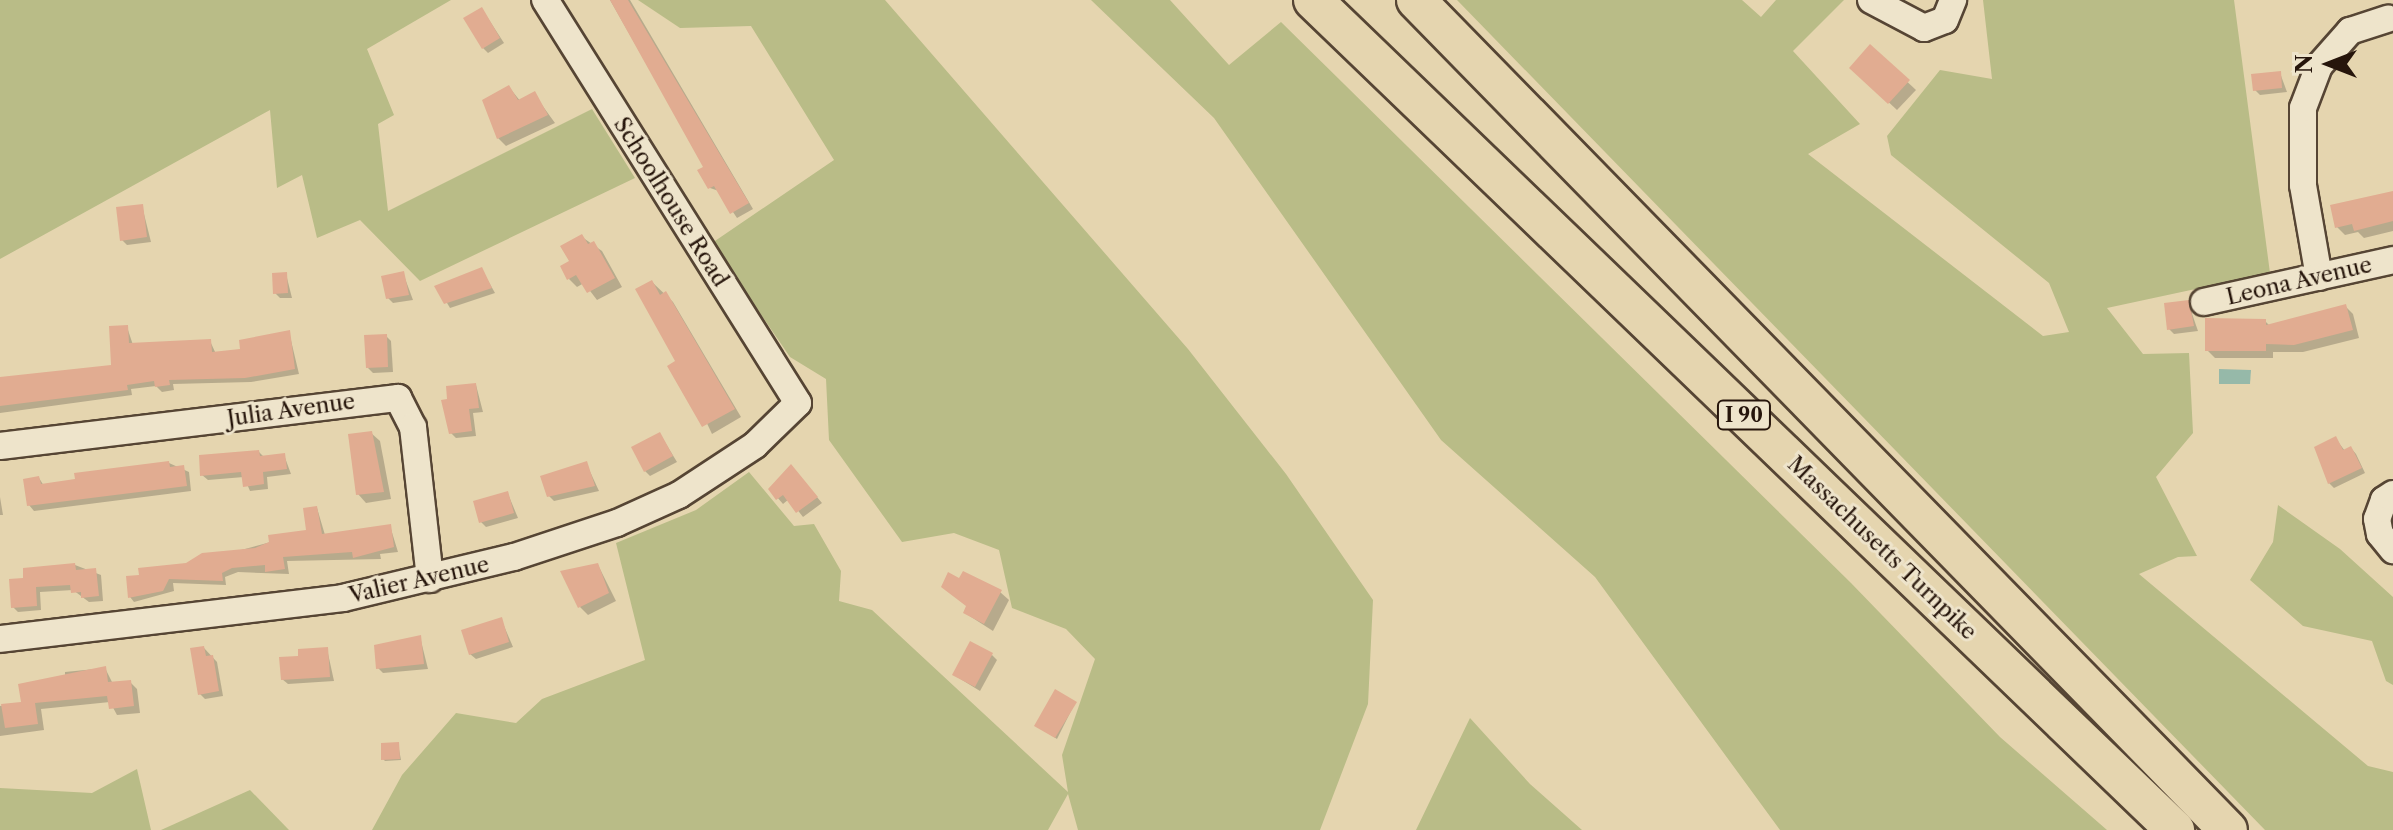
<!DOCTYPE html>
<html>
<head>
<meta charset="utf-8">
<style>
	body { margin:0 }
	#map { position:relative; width:2393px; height:830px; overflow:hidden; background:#e5d5af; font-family:"Libre Caslon Text",serif }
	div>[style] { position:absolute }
	.green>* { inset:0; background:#b9bc87 }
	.water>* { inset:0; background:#96b9a9 }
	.shadow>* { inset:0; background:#0003 }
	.building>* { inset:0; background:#e1ac91 }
	.roads { filter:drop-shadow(2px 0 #564534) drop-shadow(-2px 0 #564534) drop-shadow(0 2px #564534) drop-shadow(0 -2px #564534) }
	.minor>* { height:26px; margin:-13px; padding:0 13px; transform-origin:13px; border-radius:13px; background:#eee4cb }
	.highway>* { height:38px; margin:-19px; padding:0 19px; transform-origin:19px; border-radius:19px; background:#e5d5af }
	span { translate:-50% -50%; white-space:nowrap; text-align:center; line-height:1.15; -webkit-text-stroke:6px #eee4cb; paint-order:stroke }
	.shield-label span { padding:2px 6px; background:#eee4cb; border:2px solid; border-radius:6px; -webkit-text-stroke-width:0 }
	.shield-label { font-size:20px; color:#26150b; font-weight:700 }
	.street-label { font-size:22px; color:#26150b }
	.north { position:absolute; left:2289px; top:24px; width:80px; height:80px; -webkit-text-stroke:6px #eee4cb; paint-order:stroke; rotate:270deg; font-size:22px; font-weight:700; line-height:32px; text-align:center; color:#26150b }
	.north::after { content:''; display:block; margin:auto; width:28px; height:36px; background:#26150b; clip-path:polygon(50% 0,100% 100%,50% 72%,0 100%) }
</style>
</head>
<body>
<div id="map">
	<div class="green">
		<i style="clip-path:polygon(0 0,451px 0,367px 49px,394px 115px,378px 124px,388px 211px,592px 109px,635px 178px,420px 281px,360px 220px,317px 238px,302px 175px,277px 188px,270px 110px,0 259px)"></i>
		<i style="clip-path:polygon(638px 0,885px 0,1188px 349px,1286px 474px,1373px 600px,1368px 704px,1320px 830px,1078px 830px,1068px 794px,1048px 830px,372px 830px,402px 775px,456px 713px,516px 723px,542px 699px,645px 660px,616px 543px,696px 510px,749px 472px,794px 526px,814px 524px,841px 571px,839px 601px,872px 610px,1068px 792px,1062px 755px,1095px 659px,1066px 629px,1012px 608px,999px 550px,954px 533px,902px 542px,829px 440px,826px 379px,790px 357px,712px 243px,834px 160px,751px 26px,680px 28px)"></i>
		<i style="clip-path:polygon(1091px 0,1170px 0,1229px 65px,1281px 22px,1851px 583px,2000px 737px,2107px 830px,1780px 830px,1595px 577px,1441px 440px,1214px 118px)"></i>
		<i style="clip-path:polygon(1457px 0,1742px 0,1761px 17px,1776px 0,1844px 0,1793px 51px,1860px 124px,1808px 154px,2043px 336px,2069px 332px,2049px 283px,1891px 155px,1887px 136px,1940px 70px,1992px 79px,1983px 0,2234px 0,2270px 273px,2107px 308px,2143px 354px,2189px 353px,2193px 433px,2156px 477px,2197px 556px,2178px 557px,2139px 574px,2368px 766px,2393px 772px,2393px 830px,2265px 830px)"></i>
		<i style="clip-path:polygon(2278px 505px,2340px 549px,2393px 597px,2393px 685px,2386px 681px,2372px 641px,2303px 626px,2250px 580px,2273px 542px)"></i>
		<i style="clip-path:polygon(1470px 718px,1530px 784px,1582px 830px,1416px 830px)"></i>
		<i style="clip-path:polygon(137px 769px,151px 830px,0 830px,0 788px,92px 793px)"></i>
		<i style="clip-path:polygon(250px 790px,289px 830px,161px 830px)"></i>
	</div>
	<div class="water">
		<i style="clip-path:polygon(2219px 369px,2251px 370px,2250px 384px,2219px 384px)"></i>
	</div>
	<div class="shadow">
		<i style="clip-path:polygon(610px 0,630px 0,753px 209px,737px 218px,719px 191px,710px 188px,706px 168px)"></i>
		<i style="clip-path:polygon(482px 9px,504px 43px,488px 53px,483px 48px)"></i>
		<i style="clip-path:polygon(1870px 47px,1916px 90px,1897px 110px,1852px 68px)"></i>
		<i style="clip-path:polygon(2280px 73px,2287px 92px,2260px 95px,2255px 90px)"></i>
		<i style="clip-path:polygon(509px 87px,521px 102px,534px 94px,555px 123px,506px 146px,498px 138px)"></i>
		<i style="clip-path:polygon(2393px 193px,2393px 231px,2364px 238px,2358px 232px,2345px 235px,2337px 227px)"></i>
		<i style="clip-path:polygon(142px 206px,151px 242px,127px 245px,122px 240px)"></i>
		<i style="clip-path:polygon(582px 237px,602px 251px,622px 287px,597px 300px,584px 283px,577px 287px,569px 279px)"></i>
		<i style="clip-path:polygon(482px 270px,495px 293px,450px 308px,437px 286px)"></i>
		<i style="clip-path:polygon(403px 273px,413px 300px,393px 303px,388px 298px)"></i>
		<i style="clip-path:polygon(286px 274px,292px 298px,280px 298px,275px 293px)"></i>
		<i style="clip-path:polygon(652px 282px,673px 302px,741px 417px,712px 434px,678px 362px)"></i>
		<i style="clip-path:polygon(2188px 302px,2198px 331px,2174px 334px,2169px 329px)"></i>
		<i style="clip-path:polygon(2345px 306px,2353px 314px,2359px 338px,2303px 352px,2273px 352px,2273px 358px,2215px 358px,2207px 350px,2265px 321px,2270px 326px)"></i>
		<i style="clip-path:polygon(127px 327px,133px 345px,210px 341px,216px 354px,242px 351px,289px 332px,299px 374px,251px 382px,173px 384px,174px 390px,162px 392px,156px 386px,131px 389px,132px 395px,0 413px,0 380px,113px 367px)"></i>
		<i style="clip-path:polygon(386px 336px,391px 341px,393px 372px,373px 373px,368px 368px)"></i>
		<i style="clip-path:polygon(476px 385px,483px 412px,473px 413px,476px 436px,456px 438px,451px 433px)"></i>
		<i style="clip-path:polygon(371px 433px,380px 441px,391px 499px,366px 503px,358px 494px)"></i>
		<i style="clip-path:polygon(660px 434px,677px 462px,650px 476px,645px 471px)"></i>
		<i style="clip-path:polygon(2336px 439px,2345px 451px,2351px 448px,2356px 454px,2365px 473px,2334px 488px,2329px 483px)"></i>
		<i style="clip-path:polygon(259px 452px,264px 457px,284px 455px,291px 474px,267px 477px,268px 489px,250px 491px,244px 477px,208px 480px,202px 475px)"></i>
		<i style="clip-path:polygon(169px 463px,189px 472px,191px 491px,34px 511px,29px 505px,39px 478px,44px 486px)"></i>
		<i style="clip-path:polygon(586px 463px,599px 491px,554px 501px,549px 496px)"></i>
		<i style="clip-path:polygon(796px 472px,822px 503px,803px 517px,789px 499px,783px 504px,770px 489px)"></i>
		<i style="clip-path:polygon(508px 494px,518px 518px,486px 527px,481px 522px)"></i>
		<i style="clip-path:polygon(0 497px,3px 515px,0 515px)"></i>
		<i style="clip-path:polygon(317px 508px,325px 535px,390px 526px,398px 552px,380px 554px,381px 559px,287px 561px,289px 574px,238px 572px,225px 577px,226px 585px,173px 583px,174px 591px,134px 602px,130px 597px,186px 565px,308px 532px)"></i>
		<i style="clip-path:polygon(75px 565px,101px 575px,103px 601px,89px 602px,73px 590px,40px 592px,41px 610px,18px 612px,13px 607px,26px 580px)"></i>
		<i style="clip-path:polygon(598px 565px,616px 601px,588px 615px,580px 607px)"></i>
		<i style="clip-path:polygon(1000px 592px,1009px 600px,993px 631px,965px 613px)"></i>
		<i style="clip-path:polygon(501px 619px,513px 647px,476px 659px,470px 654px)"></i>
		<i style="clip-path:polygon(420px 637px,428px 669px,383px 673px,378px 668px)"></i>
		<i style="clip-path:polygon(204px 648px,217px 662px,223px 696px,205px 699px,200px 694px)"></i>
		<i style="clip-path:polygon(327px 649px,334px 681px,288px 684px,282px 679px)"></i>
		<i style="clip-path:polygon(992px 655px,997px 660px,980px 691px,954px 675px)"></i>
		<i style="clip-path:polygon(105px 668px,113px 684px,130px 682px,137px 689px,140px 713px,117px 715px,110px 702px,41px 709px,44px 730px,0 736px,0 706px,23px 703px,65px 679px,65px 672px)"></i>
		<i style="clip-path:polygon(1075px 703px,1057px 739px,1039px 727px)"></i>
		<i style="clip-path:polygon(398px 744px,401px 760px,385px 761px,383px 759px)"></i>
	</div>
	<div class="building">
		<i style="clip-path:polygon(610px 0,628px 0,749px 203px,730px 214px,714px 186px,708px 189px,697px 170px,703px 167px)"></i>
		<i style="clip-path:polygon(482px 7px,500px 38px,482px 49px,463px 18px)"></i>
		<i style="clip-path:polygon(1870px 44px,1910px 80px,1888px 104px,1849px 68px)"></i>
		<i style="clip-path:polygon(2281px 71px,2282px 88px,2253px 91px,2251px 74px)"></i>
		<i style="clip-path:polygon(509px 85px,518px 100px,535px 91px,548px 115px,497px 139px,482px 100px)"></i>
		<i style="clip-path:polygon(2393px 191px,2393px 221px,2354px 231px,2352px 224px,2335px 228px,2330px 205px)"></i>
		<i style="clip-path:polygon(143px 204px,147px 237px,120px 241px,116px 207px)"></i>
		<i style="clip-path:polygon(582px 234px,588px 244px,594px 241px,615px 278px,587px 293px,576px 275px,567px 280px,560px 266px,569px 261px,560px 246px)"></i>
		<i style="clip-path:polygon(482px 267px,492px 288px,444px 304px,434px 286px)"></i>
		<i style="clip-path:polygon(404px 271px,409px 295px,386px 299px,381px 276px)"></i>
		<i style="clip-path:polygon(287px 272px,288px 293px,273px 294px,272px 273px)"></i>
		<i style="clip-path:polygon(652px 280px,660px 295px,666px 291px,735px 409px,702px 427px,667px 366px,675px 361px,635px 289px)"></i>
		<i style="clip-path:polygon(2189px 300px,2194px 326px,2167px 330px,2164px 303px)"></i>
		<i style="clip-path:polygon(2346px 304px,2353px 330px,2294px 345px,2266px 344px,2266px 351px,2205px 351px,2205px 318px,2266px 319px,2266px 325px)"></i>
		<i style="clip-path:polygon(128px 325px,129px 343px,211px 339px,212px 352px,240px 349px,239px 340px,290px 330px,295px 369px,245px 378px,169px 380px,170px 385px,155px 387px,154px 381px,127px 385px,128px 390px,0 406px,0 377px,111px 365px,109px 326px)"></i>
		<i style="clip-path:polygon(387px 334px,388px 367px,366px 368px,364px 335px)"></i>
		<i style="clip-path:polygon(476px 383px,479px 408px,469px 409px,472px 431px,449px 434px,441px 400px,447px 399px,446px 386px)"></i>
		<i style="clip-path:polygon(372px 431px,384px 492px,356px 495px,348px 434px)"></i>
		<i style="clip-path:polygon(660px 432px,673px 456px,644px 472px,631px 447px)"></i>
		<i style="clip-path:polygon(2336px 436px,2343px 450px,2351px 446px,2362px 468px,2328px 484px,2314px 447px)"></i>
		<i style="clip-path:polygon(259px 450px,260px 456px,285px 453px,287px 469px,263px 472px,264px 484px,243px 487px,241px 472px,200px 476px,199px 455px)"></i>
		<i style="clip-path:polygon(169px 461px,170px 467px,184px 465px,187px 486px,27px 506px,23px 479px,39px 476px,41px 484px,75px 479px,74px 473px)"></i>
		<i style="clip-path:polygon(587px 461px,595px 486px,547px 497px,540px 476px)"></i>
		<i style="clip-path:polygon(791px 464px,818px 497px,796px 513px,783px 495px,776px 500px,768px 489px)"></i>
		<i style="clip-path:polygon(508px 491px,514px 513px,479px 523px,473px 501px)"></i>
		<i style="clip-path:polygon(317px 506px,322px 534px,391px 524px,394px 547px,353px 558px,352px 552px,283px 557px,285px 569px,265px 572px,265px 565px,232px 568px,222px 573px,223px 581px,169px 579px,163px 591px,128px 598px,126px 576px,139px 575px,138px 568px,186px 563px,202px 553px,255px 548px,269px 542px,268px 535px,306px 530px,303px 508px)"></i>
		<i style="clip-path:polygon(75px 563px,76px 570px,96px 568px,99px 596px,81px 598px,81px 592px,71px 593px,70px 585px,36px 587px,37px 606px,11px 608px,9px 579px,23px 578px,23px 568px)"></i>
		<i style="clip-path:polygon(598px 563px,609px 593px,578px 608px,560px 571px)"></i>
		<i style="clip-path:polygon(963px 571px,1002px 590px,984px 624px,963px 613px,966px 606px,941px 587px,948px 572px,959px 578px)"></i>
		<i style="clip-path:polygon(502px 617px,509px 642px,469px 655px,461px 630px)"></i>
		<i style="clip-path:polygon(421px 635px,424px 664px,376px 669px,374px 645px)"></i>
		<i style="clip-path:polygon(970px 641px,993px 653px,975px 687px,952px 675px)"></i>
		<i style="clip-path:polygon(204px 646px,206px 656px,213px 655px,219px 691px,198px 695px,190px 648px)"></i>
		<i style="clip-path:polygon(328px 647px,330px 677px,281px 680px,279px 657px,298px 656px,298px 649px)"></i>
		<i style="clip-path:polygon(106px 666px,108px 682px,131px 680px,134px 706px,109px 709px,107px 696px,35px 703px,38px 724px,5px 728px,1px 704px,21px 702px,18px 684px)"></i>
		<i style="clip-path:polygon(1055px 689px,1077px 702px,1055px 738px,1034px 726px)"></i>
		<i style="clip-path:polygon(399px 742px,400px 759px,381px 760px,381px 743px)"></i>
	</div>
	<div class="roads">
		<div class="minor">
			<i style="left:1871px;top:0;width:60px;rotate:27.8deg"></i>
			<i style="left:1924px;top:28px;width:22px;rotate:-21deg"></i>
			<i style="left:1945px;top:20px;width:22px;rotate:-68deg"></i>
			<i style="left:2319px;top:277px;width:93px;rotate:-99.9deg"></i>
			<i style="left:2303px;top:185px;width:77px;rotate:-90deg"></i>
			<i style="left:2303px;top:108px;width:45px;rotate:-69.1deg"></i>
			<i style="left:2319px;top:66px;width:47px;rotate:-48.5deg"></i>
			<i style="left:2350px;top:31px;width:40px;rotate:-18deg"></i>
			<i style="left:2204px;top:302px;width:194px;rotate:-12.5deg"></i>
			<i style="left:0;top:446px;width:401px;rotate:-6.9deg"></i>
			<i style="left:398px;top:398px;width:33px;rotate:63deg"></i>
			<i style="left:413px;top:427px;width:153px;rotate:83.6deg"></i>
			<i style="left:2393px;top:494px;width:11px;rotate:146deg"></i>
			<i style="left:2384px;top:500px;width:20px;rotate:110deg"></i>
			<i style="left:2377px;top:519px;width:15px;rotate:79deg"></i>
			<i style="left:2380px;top:534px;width:21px;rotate:51deg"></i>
			<i style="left:0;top:639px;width:345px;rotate:-6.8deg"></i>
			<i style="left:343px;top:598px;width:176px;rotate:-13.5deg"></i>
			<i style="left:514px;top:557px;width:108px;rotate:-18.3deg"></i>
			<i style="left:617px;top:523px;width:68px;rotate:-24.3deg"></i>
			<i style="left:679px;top:495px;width:91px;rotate:-33.3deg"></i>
			<i style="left:755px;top:445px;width:60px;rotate:-44.3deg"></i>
			<i style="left:798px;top:403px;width:476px;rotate:-122.1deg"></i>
		</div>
		<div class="highway">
			<i style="left:1313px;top:0;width:1197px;rotate:43.92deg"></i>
			<i style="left:1416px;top:0;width:1161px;rotate:45.63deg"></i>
		</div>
	</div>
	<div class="shield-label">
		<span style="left:1744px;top:415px">I 90</span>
	</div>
	<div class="street-label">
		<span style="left:671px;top:202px;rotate:58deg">Schoolhouse Road</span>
		<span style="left:2299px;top:281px;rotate:-13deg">Leona Avenue</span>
		<span style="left:291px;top:410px;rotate:-8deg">Julia Avenue</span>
		<span style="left:1882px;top:548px;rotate:44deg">Massachusetts Turnpike</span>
		<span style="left:419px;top:580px;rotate:-13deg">Valier Avenue</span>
	</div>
	<div class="north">N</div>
</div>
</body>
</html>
